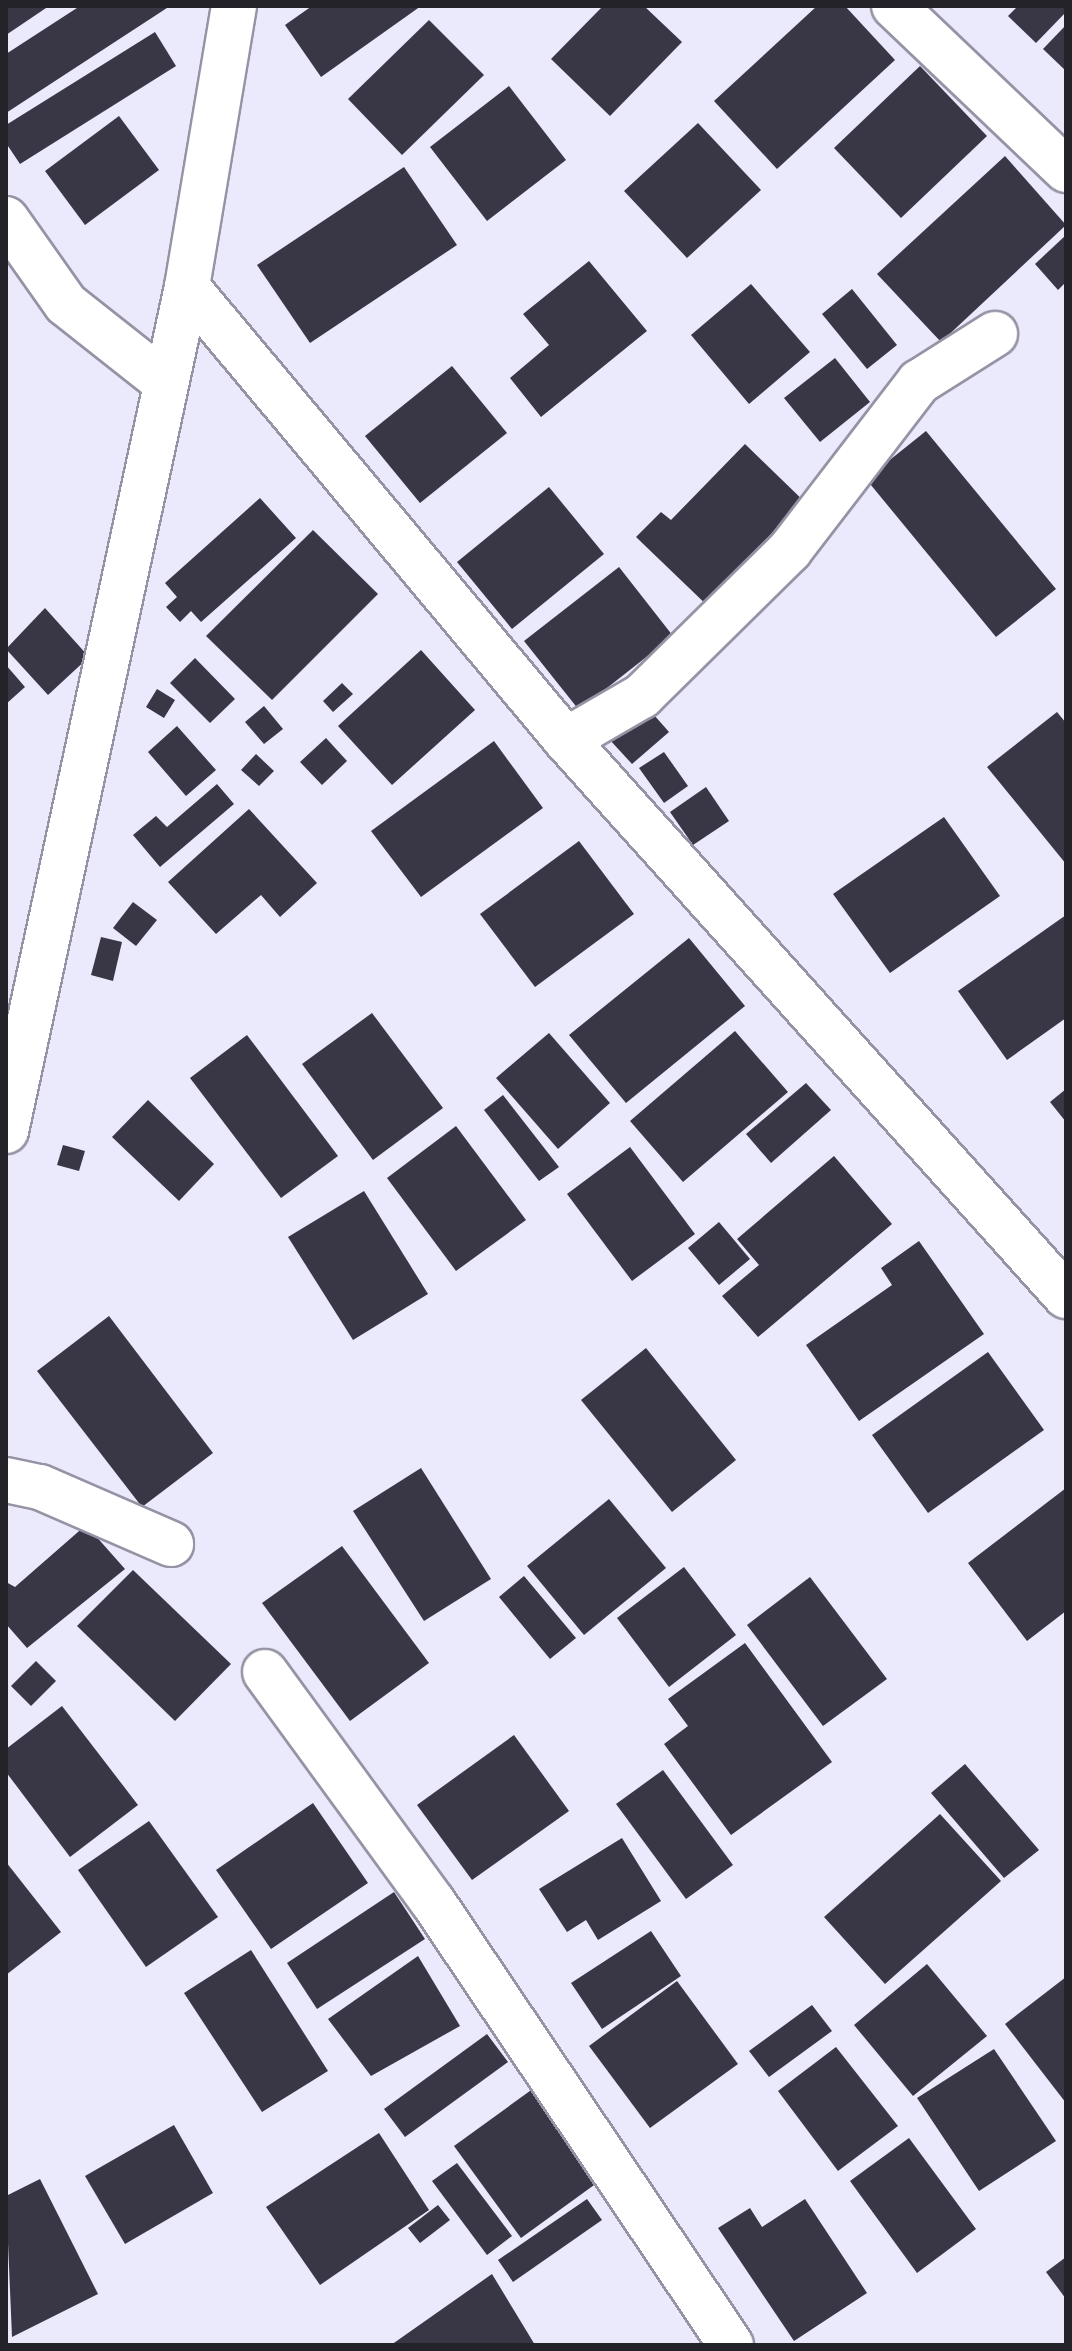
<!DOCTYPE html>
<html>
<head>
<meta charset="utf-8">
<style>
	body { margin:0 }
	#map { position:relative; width:1072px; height:2351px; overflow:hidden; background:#ebe9fc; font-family:"IBM Plex Sans",sans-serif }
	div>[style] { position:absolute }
	.building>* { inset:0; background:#393746 }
	.roads { filter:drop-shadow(2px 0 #9593a4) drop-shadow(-2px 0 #9593a4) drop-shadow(0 2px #9593a4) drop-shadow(0 -2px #9593a4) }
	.minor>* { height:44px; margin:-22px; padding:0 22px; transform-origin:22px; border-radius:22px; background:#fff }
	.tertiary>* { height:44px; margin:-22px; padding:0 22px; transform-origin:22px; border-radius:22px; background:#fff }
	span { translate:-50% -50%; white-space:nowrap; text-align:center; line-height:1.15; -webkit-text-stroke:8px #ebe9fc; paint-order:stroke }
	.frame { position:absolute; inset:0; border:8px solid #24232a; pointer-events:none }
</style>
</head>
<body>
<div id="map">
	<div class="building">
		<i style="clip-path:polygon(6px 6px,49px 6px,6px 35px)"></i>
		<i style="clip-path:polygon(80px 6px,170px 6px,6px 113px,6px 54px)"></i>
		<i style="clip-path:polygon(312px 6px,421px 6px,321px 77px,285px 25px)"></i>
		<i style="clip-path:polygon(603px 6px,644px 6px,682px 42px,610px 116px,551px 59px)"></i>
		<i style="clip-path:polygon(817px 6px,845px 6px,895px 60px,777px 169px,714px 101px)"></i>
		<i style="clip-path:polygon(1018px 6px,1066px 6px,1066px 12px,1036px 43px,1008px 16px)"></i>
		<i style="clip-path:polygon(429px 20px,484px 75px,402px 155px,348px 99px)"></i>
		<i style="clip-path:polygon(1066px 25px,1066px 71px,1043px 49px)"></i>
		<i style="clip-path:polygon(155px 32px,176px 66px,20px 164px,6px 143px,6px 125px)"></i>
		<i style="clip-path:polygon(920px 66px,987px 136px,901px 218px,834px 148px)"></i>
		<i style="clip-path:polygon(509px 86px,566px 160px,487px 221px,430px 147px)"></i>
		<i style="clip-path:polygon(119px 116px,159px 170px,85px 225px,45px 171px)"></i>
		<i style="clip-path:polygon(698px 123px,761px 190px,687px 258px,624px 191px)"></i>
		<i style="clip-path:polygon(1005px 156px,1066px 225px,941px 342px,877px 274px)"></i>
		<i style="clip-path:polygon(404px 167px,457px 245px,310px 343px,257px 265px)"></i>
		<i style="clip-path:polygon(1066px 235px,1066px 282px,1058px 290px,1035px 264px)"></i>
		<i style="clip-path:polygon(589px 261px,647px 331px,541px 417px,510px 378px,549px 345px,523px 314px)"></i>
		<i style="clip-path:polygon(751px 284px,810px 352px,749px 404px,691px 335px)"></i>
		<i style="clip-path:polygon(852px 289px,897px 345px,867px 369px,822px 314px)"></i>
		<i style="clip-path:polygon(835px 358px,870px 402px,820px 442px,784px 398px)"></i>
		<i style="clip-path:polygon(452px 366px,507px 433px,420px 503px,365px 436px)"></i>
		<i style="clip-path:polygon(926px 431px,1056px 589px,996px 637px,866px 479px)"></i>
		<i style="clip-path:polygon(745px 444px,812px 509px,713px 611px,636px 537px,661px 512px,671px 520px)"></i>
		<i style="clip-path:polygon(549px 487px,604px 554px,512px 629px,457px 562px)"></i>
		<i style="clip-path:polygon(260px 498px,296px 538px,201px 622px,191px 611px,180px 622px,166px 607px,177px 597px,165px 583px)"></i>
		<i style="clip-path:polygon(313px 530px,378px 594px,272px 700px,206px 636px)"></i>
		<i style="clip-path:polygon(619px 567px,673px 636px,579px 710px,524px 641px)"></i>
		<i style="clip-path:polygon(45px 608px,89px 657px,48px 695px,6px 649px)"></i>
		<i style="clip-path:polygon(421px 650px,475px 710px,392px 785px,338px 726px)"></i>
		<i style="clip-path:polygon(195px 658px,235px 699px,210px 723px,170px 683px)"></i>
		<i style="clip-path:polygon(6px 665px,25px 687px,6px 704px)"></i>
		<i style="clip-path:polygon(342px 683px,353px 694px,333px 712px,323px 701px)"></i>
		<i style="clip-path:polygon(157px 689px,175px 700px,164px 718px,146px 707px)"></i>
		<i style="clip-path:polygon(264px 706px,283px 729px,264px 744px,245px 722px)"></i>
		<i style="clip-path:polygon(647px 707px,669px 732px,632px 764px,609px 739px)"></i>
		<i style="clip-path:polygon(1057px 712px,1066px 723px,1066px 864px,987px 767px)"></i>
		<i style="clip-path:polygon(177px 726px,216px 770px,186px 796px,148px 752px)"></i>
		<i style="clip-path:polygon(326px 738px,347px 761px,322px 785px,300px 762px)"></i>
		<i style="clip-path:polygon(494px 741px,543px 808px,421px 897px,371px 831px)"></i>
		<i style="clip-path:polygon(664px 752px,688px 786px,664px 803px,639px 768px)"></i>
		<i style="clip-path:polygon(256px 754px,274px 771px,259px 786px,241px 770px)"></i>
		<i style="clip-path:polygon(217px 784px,234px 804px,160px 867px,133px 835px,156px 816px,167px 827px)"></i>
		<i style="clip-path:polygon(706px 787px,729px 821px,693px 845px,670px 812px)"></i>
		<i style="clip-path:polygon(249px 809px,317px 883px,280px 917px,261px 895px,216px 934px,168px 882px)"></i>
		<i style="clip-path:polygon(944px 817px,1000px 896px,890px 973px,833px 894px)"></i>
		<i style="clip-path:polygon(579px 841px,634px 914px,535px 987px,480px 914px)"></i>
		<i style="clip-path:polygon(133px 902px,157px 920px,136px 946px,113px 928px)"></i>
		<i style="clip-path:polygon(1066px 915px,1066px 1018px,1007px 1060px,958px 991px)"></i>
		<i style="clip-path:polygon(101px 937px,122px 942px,113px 981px,91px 975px)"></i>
		<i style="clip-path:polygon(689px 938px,745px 1006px,626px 1103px,569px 1035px)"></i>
		<i style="clip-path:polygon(372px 1013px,443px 1108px,373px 1160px,302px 1064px)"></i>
		<i style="clip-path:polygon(735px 1031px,788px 1092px,683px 1182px,630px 1121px)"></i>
		<i style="clip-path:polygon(549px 1033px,610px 1103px,558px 1149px,496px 1078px)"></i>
		<i style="clip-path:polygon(247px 1035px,338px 1156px,281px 1198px,190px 1078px)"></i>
		<i style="clip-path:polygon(806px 1083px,831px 1110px,771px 1163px,746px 1134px)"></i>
		<i style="clip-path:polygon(1066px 1089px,1066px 1122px,1050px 1102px)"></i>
		<i style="clip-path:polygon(503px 1095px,559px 1167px,539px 1181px,484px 1110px)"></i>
		<i style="clip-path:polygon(148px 1100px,214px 1164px,179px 1201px,112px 1137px)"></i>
		<i style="clip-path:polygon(456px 1126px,526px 1220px,456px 1271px,387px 1178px)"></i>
		<i style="clip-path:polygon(63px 1145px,85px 1151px,79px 1171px,57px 1165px)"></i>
		<i style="clip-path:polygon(630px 1147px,695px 1234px,632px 1281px,567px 1194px)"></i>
		<i style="clip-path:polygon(834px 1156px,892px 1224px,758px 1337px,722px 1296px,759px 1265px,737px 1239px)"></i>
		<i style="clip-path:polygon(364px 1191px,428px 1294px,353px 1340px,288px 1237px)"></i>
		<i style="clip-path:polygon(719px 1222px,750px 1259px,719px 1285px,688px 1248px)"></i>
		<i style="clip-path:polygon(919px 1241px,984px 1334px,859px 1421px,806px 1345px,892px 1285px,881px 1268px)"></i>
		<i style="clip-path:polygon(109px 1316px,213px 1453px,142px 1507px,37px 1371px)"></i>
		<i style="clip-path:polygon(646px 1348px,736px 1460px,672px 1512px,581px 1400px)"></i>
		<i style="clip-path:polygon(988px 1352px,1044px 1430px,928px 1513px,872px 1435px)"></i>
		<i style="clip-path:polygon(421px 1468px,491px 1579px,424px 1621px,353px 1511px)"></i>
		<i style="clip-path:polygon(1066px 1488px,1066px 1611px,1027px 1641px,968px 1563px)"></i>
		<i style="clip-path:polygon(609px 1499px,666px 1568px,584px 1635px,527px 1566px)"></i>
		<i style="clip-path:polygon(86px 1525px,125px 1569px,27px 1648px,6px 1624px,6px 1582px,15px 1587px)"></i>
		<i style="clip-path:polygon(342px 1546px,429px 1663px,350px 1721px,262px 1603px)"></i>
		<i style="clip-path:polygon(684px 1567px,736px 1635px,669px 1687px,617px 1618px)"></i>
		<i style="clip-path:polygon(133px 1570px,231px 1664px,175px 1721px,77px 1626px)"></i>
		<i style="clip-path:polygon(524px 1576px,576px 1638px,550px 1659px,499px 1597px)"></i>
		<i style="clip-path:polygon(810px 1577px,887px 1679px,823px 1726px,747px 1625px)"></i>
		<i style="clip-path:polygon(745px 1643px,832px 1762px,731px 1835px,664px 1744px,688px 1726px,668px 1699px)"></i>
		<i style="clip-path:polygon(36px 1661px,56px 1681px,31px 1706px,11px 1686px)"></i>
		<i style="clip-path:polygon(62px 1706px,138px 1805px,70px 1857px,6px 1772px,6px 1749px)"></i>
		<i style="clip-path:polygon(514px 1735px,569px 1811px,472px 1880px,417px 1805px)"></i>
		<i style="clip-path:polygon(965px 1764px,1039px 1850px,1004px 1878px,931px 1793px)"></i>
		<i style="clip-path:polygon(663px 1770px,733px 1865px,686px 1899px,616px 1804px)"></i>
		<i style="clip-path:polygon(313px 1803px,368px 1883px,271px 1949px,216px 1870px)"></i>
		<i style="clip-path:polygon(940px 1814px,1001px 1881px,885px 1984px,824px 1917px)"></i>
		<i style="clip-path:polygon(149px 1821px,218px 1917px,146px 1967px,78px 1870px)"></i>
		<i style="clip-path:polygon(622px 1838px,661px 1901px,598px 1940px,586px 1920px,567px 1932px,539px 1889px)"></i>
		<i style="clip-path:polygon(6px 1862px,61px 1932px,6px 1975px)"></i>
		<i style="clip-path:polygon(394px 1892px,425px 1939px,317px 2009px,287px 1963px)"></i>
		<i style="clip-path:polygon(651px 1931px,681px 1976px,602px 2029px,571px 1983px)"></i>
		<i style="clip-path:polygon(251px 1950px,328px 2071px,262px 2112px,184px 1993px)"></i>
		<i style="clip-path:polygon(418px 1956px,460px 2026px,371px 2076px,328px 2019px)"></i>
		<i style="clip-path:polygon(927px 1964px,987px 2036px,913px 2096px,854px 2025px)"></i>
		<i style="clip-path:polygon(1066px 1977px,1066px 2103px,1005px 2024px)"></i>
		<i style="clip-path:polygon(677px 1981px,738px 2064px,650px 2128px,589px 2046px)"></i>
		<i style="clip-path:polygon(812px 2005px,832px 2031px,769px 2077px,749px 2051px)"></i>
		<i style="clip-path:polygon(487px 2034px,508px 2062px,405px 2137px,384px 2109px)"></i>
		<i style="clip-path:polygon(836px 2047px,898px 2126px,838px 2171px,778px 2091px)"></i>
		<i style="clip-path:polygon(994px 2049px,1056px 2141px,979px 2191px,917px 2098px)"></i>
		<i style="clip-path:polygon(534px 2088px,601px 2180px,521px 2238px,454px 2146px)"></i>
		<i style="clip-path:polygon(174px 2125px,213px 2193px,125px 2244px,85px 2176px)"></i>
		<i style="clip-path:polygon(379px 2133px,429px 2210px,320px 2285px,266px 2207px)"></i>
		<i style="clip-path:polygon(909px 2138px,976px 2229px,917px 2273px,850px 2181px)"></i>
		<i style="clip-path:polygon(457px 2163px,512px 2236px,487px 2255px,432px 2181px)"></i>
		<i style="clip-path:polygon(40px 2179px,98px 2294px,12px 2337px,6px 2196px)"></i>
		<i style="clip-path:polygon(587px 2199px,602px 2220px,513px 2282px,498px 2260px)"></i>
		<i style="clip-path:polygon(805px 2199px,867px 2293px,794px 2341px,718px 2228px,750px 2208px,762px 2227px)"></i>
		<i style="clip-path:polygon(438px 2205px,450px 2220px,420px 2243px,408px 2228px)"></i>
		<i style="clip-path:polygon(1066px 2257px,1066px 2299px,1046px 2272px)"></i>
		<i style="clip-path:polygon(492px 2274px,535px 2345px,391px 2345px)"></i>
	</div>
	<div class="roads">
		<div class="minor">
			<i style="left:894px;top:6px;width:238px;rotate:43.6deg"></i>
			<i style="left:6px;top:219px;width:104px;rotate:54.8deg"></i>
			<i style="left:66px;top:304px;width:127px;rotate:38.3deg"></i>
			<i style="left:187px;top:287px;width:591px;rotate:50.08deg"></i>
			<i style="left:566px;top:740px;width:748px;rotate:48.04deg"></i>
			<i style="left:566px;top:740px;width:88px;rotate:-30.1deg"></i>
			<i style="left:642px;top:696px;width:208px;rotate:-44.6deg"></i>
			<i style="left:790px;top:550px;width:212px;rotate:-52.5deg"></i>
			<i style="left:919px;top:382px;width:90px;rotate:-32.3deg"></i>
			<i style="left:6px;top:1480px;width:35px;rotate:12deg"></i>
			<i style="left:40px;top:1487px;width:143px;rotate:23.5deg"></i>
			<i style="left:265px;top:1672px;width:285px;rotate:53.9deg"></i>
			<i style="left:433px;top:1902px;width:534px;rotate:56.07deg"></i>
		</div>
		<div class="tertiary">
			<i style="left:6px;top:1131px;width:863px;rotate:-77.9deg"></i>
			<i style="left:187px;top:287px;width:285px;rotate:-80.5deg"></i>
		</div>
	</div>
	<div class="frame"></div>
</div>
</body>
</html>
